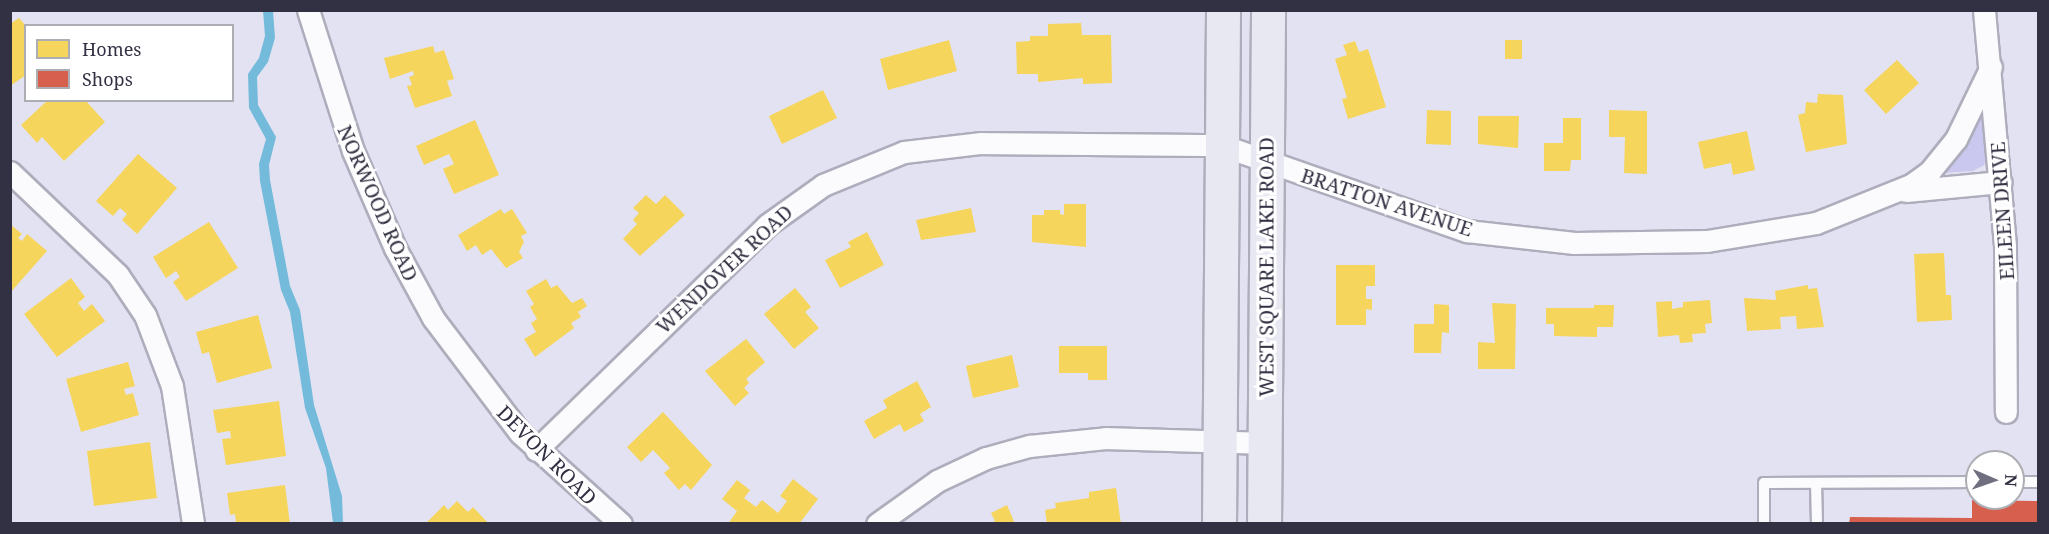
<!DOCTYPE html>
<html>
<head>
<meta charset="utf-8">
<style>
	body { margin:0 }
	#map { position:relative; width:2049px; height:534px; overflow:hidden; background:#e3e2f2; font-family:"Noto Serif",serif }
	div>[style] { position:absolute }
	.green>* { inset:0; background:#cac8ef }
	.water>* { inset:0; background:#74bbdb }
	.homes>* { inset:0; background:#f6d55c }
	.shops>* { inset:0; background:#d6604d }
	.roads { filter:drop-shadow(2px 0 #aeadbc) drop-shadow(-2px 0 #aeadbc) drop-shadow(0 2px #aeadbc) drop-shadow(0 -2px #aeadbc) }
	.lane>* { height:10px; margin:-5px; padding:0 5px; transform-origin:5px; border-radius:5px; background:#fbfbfd }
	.street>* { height:21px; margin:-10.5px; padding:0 10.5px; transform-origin:10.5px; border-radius:10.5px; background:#fbfbfd }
	.highway>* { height:33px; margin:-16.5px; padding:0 16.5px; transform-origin:16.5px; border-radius:16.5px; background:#e8e8f3 }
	span { translate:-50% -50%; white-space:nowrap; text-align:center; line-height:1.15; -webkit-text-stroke:6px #fff; paint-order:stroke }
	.street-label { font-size:20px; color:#323143 }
	.frame { position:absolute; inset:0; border:12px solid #323143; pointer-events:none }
	.legend { position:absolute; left:24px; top:24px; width:210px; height:78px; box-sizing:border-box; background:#fff; border:2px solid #adadb4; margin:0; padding:8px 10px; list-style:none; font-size:18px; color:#323143 }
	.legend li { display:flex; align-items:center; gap:12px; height:30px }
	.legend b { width:30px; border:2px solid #adadb4 }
	.north { position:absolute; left:1965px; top:450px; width:60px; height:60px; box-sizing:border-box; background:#fff; border:2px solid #adadb4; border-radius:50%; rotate:92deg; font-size:16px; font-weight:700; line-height:24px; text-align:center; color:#323143 }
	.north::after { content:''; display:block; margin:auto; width:21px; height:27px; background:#706f80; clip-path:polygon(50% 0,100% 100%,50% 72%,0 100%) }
</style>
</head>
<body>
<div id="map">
	<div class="green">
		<i style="clip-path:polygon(1984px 115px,1988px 154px,1984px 165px,1973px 171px,1943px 173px,1978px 119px)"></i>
	</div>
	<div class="water">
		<i style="clip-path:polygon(263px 11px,273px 11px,275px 38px,268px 62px,257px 77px,258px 105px,276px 137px,269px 165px,270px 180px,290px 286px,300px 310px,314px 405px,342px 496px,343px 523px,333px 523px,326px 468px,305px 408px,290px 312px,281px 290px,260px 181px,259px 164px,266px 139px,249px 108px,248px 74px,259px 58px,265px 36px)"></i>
	</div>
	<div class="homes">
		<i style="clip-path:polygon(19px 18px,26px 26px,26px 75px,10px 86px,10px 24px)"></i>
		<i style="clip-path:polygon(1081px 23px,1082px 35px,1111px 35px,1112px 83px,1083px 84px,1083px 78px,1038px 82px,1038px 74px,1017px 74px,1016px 42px,1030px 41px,1030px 36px,1048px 36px,1048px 24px)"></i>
		<i style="clip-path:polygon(949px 40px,957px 71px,888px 90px,880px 59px)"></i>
		<i style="clip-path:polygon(1505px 40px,1522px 40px,1522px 59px,1505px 59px)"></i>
		<i style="clip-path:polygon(1355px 41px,1359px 52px,1368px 49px,1386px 107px,1348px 119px,1342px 99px,1347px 98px,1335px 59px,1347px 55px,1343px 45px)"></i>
		<i style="clip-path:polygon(433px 46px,435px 53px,444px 50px,454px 79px,447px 81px,452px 96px,415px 108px,407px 86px,412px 85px,409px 77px,414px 75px,413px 71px,390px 79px,384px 58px)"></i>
		<i style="clip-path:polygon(1897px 60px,1919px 83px,1886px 114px,1864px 90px)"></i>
		<i style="clip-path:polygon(823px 90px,837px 118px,782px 144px,769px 116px)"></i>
		<i style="clip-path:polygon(1818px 94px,1843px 95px,1847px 144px,1806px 152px,1798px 115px,1805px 113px,1806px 102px,1817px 103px)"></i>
		<i style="clip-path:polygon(48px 100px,85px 100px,105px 122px,64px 161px,42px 137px,37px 143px,21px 125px)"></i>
		<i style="clip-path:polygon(1427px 110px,1451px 111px,1451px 145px,1426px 144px)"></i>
		<i style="clip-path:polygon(1609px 110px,1647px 111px,1647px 174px,1624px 173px,1625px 137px,1609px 137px)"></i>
		<i style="clip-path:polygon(1478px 116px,1519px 116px,1518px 148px,1478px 144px)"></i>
		<i style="clip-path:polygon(1563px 118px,1581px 118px,1581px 160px,1571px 160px,1570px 171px,1544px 171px,1544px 143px,1563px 143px)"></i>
		<i style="clip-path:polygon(475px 120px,499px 175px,454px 194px,443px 169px,454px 164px,449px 154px,424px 165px,416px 146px)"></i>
		<i style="clip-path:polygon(1747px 131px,1755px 170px,1733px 175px,1731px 163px,1704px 169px,1698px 142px)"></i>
		<i style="clip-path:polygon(138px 154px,177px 188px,137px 234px,122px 220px,127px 214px,120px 208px,113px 216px,96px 201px)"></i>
		<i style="clip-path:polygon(646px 195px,656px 204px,665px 195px,685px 215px,640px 256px,623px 239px,637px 224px,633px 220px,639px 213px,633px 208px)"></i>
		<i style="clip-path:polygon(1064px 204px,1086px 204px,1086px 247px,1032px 242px,1032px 215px,1044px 215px,1044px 210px,1060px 210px,1060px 214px,1064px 215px)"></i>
		<i style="clip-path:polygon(971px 208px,976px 232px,921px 240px,916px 220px)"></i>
		<i style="clip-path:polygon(501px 209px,504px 214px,512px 209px,527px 233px,521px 236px,524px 242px,519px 252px,523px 258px,506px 268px,491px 249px,482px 255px,476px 245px,467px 251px,458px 235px)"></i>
		<i style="clip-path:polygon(209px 222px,238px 268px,186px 301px,173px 282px,180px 277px,176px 271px,166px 278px,153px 257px)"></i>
		<i style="clip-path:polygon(10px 224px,22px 234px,18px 238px,22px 241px,27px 234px,47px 251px,10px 293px)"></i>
		<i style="clip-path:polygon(867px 232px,884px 265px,840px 288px,825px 260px,851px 247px,848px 242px)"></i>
		<i style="clip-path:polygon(1944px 253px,1946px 295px,1951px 295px,1952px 320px,1917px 322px,1914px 254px)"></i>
		<i style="clip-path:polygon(1336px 265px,1375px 265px,1375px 286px,1366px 286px,1366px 299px,1372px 299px,1372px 310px,1366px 309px,1366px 325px,1336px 325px)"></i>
		<i style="clip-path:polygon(71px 278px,85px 297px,78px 303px,84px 311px,92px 304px,105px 321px,57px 357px,24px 314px)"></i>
		<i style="clip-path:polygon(546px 279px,551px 288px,557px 285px,572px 303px,582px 298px,587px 306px,578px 312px,581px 317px,571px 323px,574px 328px,535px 357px,524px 339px,536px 332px,531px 323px,537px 319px,530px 307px,534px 304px,526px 291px)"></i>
		<i style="clip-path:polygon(1808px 285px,1808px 289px,1817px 288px,1824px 327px,1797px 329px,1796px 316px,1780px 317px,1781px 329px,1747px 331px,1744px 298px,1776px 300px,1775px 291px)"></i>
		<i style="clip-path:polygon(795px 288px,811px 307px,805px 312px,819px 328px,794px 349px,764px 314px)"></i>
		<i style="clip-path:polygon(1710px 300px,1712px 323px,1705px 324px,1706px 333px,1692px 334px,1693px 342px,1680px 343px,1679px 335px,1658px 337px,1656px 302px,1672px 301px,1672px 309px,1683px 307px,1683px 302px)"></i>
		<i style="clip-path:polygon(1492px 303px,1516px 304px,1515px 369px,1478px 369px,1478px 342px,1495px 343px)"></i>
		<i style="clip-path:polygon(1434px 304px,1449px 305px,1449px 333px,1442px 332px,1441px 353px,1414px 353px,1414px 324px,1434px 324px)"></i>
		<i style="clip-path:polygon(1594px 305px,1614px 305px,1613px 327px,1597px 327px,1597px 337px,1554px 336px,1554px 324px,1546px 324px,1546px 308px,1594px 308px)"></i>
		<i style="clip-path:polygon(258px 315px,272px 368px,217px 383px,209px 352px,202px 354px,196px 332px)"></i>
		<i style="clip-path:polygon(746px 339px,765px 362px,746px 379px,749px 383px,744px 388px,749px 393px,735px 406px,705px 371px)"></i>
		<i style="clip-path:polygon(1059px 346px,1107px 346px,1107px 380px,1088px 380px,1088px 373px,1059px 373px)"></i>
		<i style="clip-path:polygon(1012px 355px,1019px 387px,973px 398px,966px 366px)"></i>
		<i style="clip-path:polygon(128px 362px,135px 386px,124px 389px,126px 395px,133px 393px,139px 415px,81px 432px,66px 379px)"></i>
		<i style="clip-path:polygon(917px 381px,931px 407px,920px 414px,924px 421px,904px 432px,900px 424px,874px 439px,864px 421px,887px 408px,883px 400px)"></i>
		<i style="clip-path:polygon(279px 401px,286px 456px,226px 465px,222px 439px,231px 438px,230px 431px,217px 433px,213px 410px)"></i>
		<i style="clip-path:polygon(663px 412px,712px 465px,691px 490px,685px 484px,679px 490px,664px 473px,670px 468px,653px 450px,641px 462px,627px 447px)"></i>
		<i style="clip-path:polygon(150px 442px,157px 498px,94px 506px,87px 451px)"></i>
		<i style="clip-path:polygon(793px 479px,818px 499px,799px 524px,728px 524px,737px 511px,722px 499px,737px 480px,750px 490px,744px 498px,756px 507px,762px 500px,778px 513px,787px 501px,780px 496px)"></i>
		<i style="clip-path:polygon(285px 485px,290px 524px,236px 524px,235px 514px,230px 515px,227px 493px)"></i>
		<i style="clip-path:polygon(1116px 488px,1121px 524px,1047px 524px,1045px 510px,1056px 508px,1055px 503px,1089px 498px,1089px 492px)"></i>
		<i style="clip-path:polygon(457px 501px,468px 512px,473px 507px,489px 524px,427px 522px,444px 505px,448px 510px)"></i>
		<i style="clip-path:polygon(1007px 505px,1015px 524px,990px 524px,995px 521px,991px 513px)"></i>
	</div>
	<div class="shops">
		<i style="clip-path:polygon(1972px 500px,2038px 501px,2038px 524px,1849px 524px,1850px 517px,1972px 518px)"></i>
	</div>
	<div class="roads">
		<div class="lane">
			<i style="left:2013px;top:482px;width:25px"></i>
			<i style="left:1816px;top:483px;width:41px;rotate:88.6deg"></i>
			<i style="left:1764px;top:524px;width:41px;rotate:-90deg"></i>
			<i style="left:1764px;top:483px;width:213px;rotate:-0.3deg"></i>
		</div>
		<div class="street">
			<i style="left:308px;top:10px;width:148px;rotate:72.3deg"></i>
			<i style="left:353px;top:151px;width:106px;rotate:66.6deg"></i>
			<i style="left:395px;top:248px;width:80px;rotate:61.5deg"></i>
			<i style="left:433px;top:318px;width:144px;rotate:52.9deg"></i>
			<i style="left:520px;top:433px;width:136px;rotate:42deg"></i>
			<i style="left:1984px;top:10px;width:237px;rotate:84.9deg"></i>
			<i style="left:2005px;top:246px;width:166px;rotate:89.7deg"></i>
			<i style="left:10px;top:172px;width:149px;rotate:43.6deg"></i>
			<i style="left:118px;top:275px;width:48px;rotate:56deg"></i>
			<i style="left:145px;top:315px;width:76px;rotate:69.2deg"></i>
			<i style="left:172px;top:386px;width:140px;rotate:81.3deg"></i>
			<i style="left:1906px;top:191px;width:95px;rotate:-5.4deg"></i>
			<i style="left:536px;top:450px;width:322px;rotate:-44.2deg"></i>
			<i style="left:767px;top:225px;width:69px;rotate:-35.5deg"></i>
			<i style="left:823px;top:185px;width:87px;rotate:-22.2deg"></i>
			<i style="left:904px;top:152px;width:78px;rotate:-6.7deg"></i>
			<i style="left:981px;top:143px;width:240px;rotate:0.5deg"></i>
			<i style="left:1221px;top:145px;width:261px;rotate:19.3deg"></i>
			<i style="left:1467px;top:231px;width:108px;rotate:6.4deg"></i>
			<i style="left:1574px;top:243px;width:133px;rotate:-0.9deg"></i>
			<i style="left:1707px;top:241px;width:110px;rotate:-9.4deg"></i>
			<i style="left:1816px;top:223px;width:102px;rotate:-21.8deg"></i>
			<i style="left:1911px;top:185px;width:24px;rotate:-36deg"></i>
			<i style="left:1930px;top:171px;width:41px;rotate:-50.9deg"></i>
			<i style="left:1956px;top:139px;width:80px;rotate:-64.1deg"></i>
			<i style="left:877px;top:524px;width:74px;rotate:-35.6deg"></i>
			<i style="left:937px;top:481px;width:54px;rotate:-25.1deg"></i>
			<i style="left:986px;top:458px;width:45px;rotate:-15.6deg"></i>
			<i style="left:1029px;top:446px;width:77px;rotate:-5.9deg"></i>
			<i style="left:1106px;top:438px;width:159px;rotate:1.8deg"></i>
		</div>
		<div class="highway">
			<i style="left:1219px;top:524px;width:514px;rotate:-89.55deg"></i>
			<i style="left:1264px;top:524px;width:514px;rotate:-89.55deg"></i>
		</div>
	</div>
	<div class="street-label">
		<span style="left:1387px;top:202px;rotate:18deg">BRATTON AVENUE</span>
		<span style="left:378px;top:203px;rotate:66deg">NORWOOD ROAD</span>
		<span style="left:2002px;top:211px;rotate:-94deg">EILEEN DRIVE</span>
		<span style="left:1266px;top:267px;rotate:-90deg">WEST SQUARE LAKE ROAD</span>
		<span style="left:724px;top:269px;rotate:-43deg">WENDOVER ROAD</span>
		<span style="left:547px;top:455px;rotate:45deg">DEVON ROAD</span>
	</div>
	<div class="frame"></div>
	<ul class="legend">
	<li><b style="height:16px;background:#f6d55c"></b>Homes</li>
	<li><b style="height:16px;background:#d6604d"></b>Shops</li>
	</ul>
	<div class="north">N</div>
</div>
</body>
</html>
